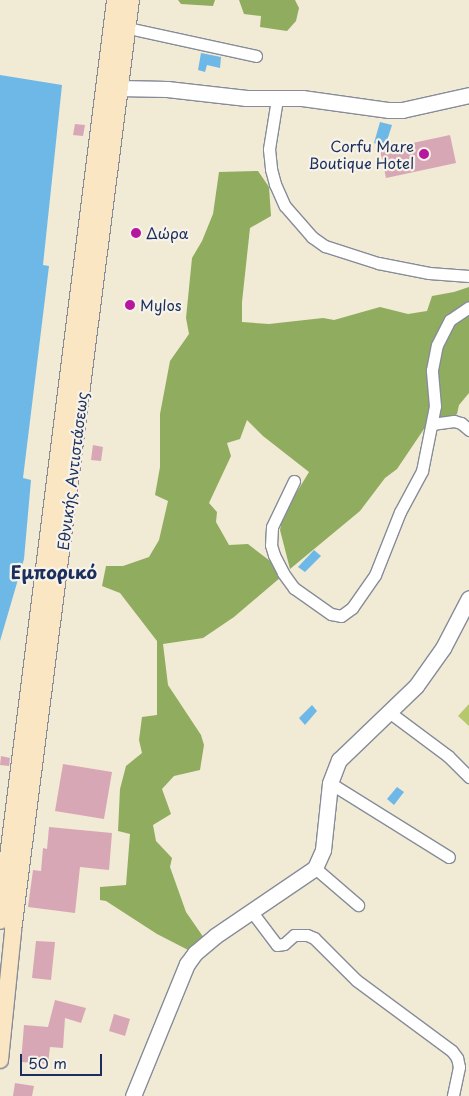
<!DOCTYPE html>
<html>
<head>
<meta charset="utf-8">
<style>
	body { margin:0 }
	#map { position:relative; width:469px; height:1096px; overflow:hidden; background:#f1ead4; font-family:"Playpen Sans",sans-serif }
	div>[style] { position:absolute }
	.green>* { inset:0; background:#b5c86b }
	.forest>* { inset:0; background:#90ac5f }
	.water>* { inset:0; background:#6eb8e7 }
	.building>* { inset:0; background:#d8a7b6 }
	.roads { filter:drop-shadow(1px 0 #868c99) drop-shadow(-1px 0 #868c99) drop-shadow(0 1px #868c99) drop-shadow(0 -1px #868c99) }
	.minor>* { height:11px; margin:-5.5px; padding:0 5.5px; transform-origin:5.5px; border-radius:5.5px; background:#fff }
	.tertiary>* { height:15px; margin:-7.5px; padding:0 7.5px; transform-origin:7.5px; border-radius:7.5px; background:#fff }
	.secondary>* { height:16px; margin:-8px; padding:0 8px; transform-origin:8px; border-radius:8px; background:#fbe6c4 }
	.dots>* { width:14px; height:14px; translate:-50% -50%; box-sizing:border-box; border:2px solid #f7f3e8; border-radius:50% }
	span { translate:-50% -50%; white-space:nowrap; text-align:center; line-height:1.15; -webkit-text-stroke:4.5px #f7f3e8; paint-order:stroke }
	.poi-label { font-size:15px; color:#1b2f5e }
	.right { translate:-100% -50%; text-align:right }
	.left { translate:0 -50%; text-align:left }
	.street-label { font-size:15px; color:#1b2f5e }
	.quarter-label { font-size:18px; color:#1b2f5e; font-weight:700 }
	.scale { position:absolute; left:20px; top:1054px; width:82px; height:22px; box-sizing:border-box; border:2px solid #1b2f5e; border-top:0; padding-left:6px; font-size:15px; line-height:18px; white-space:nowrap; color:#1b2f5e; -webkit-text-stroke:4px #f7f3e8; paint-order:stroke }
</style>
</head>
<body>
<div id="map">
	<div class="green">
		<i style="clip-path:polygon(469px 704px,469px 726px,458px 716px)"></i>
	</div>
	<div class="forest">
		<i style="clip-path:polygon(178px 0,215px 0,213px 6px,181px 4px)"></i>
		<i style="clip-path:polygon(239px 0,295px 0,299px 8px,296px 21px,287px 31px,260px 27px,261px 16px,244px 14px)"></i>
		<i style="clip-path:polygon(258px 171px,269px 187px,271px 216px,250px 228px,242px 302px,242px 322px,269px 324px,323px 318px,334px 320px,380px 307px,408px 314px,427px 311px,432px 296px,454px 292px,469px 287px,469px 393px,459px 405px,457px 414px,440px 427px,426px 426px,397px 469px,385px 478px,360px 511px,290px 569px,280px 530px,283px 515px,309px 472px,263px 436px,247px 420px,240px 439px,227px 443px,231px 456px,209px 503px,217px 512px,216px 522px,229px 545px,248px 544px,270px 561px,281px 577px,234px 617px,203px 638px,163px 644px,168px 685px,201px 735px,204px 745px,200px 770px,174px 776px,162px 789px,171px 814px,153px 825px,156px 841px,172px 858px,170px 867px,186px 912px,204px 938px,194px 953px,157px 934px,106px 901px,100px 900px,100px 887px,126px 885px,130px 834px,118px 831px,120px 789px,126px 766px,142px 753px,139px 740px,142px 717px,157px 715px,157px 641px,120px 593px,102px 586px,106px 566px,123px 566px,149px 557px,159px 540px,168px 501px,155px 495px,160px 467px,160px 414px,170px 361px,189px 334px,186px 318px,192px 258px,202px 241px,213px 214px,219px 172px)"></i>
	</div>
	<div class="water">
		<i style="clip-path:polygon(201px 53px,221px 57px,220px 68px,207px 65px,205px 72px,198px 70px)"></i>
		<i style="clip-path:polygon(0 67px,0 75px,62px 85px,43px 265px,49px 266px,23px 478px,31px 480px,24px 559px,0 641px)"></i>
		<i style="clip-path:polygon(380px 122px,392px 125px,385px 147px,374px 143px)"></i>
		<i style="clip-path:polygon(314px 550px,321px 556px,305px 572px,298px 567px)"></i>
		<i style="clip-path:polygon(312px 705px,317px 711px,305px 725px,299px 718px)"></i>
		<i style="clip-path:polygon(397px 787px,404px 792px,394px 805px,387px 799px)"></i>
	</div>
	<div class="building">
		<i style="clip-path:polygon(75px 124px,85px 125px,83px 136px,73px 135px)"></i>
		<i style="clip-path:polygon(450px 135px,456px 163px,386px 178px,380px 150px)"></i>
		<i style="clip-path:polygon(93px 445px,103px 447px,101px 461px,91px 460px)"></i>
		<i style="clip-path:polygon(1px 756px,10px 758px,9px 766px,0 765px)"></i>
		<i style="clip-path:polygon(63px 764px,112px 772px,104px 819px,55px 811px)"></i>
		<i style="clip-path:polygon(49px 827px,112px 833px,109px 870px,80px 867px,75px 913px,28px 907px,33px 870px,41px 871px,43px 848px,47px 849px)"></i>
		<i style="clip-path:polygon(36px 941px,55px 942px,51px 980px,32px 978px)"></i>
		<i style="clip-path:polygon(55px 1000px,86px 1008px,81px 1023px,65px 1018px,63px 1048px,50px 1047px,48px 1064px,21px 1062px,24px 1025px,48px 1027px)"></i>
		<i style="clip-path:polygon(114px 1014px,130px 1019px,125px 1036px,109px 1031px)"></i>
		<i style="clip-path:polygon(15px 1083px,34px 1086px,32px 1096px,13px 1096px)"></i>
	</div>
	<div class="roads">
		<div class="minor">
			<i style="left:128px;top:28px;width:131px;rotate:12.3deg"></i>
			<i style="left:277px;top:99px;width:51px;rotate:99.1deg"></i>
			<i style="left:269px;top:149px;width:20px;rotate:84deg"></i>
			<i style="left:271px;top:169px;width:16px;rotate:75deg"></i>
			<i style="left:275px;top:184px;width:24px;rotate:66deg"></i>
			<i style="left:285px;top:206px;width:41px;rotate:48.9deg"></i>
			<i style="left:312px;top:237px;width:16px;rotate:35deg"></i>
			<i style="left:325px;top:246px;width:56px;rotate:17.8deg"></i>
			<i style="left:378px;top:263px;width:52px;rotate:11.1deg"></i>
			<i style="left:429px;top:273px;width:40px;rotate:4.3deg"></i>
			<i style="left:432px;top:424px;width:22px;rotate:-8deg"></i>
			<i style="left:454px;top:421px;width:7px;rotate:16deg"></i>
			<i style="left:461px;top:423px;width:11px;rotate:41deg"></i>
			<i style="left:294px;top:481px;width:51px;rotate:115.6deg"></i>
			<i style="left:272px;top:527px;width:18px;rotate:93deg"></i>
			<i style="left:271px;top:545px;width:10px;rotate:73deg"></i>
			<i style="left:274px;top:555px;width:20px;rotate:63deg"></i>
			<i style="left:283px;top:573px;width:19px;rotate:54deg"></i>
			<i style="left:294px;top:588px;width:45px;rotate:35.1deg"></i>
			<i style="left:331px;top:614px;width:10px;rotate:11deg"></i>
			<i style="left:341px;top:616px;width:14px;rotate:-36deg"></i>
			<i style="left:352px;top:608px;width:40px;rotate:-55.1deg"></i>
			<i style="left:375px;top:575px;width:68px;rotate:-68.4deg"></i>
			<i style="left:400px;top:512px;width:47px;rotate:-61.8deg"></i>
			<i style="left:422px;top:471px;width:66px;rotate:-78.7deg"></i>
			<i style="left:435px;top:406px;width:36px;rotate:-95deg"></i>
			<i style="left:432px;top:370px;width:25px;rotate:-79deg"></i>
			<i style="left:437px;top:345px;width:28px;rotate:-63deg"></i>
			<i style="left:450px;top:320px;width:23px;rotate:-34deg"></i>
			<i style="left:389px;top:712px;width:74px;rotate:36.7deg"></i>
			<i style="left:448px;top:756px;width:30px;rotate:45deg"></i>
			<i style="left:330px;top:783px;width:140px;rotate:31.9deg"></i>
			<i style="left:315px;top:868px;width:57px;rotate:40.7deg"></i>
			<i style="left:252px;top:912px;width:41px;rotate:52.9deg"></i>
			<i style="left:277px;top:945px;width:7px;rotate:-8deg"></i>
			<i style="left:284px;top:944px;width:13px;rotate:-42deg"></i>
			<i style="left:294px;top:935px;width:13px"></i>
			<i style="left:307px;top:935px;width:8px;rotate:23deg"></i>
			<i style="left:314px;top:938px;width:59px;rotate:45deg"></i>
			<i style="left:356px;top:980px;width:119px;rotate:36.5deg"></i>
			<i style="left:452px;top:1051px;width:9px;rotate:54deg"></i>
			<i style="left:457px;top:1058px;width:9px;rotate:77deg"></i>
			<i style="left:459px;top:1067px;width:30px;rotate:102deg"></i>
		</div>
		<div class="tertiary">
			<i style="left:111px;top:81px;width:11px;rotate:41deg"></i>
			<i style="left:119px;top:88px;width:48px;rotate:1.2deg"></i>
			<i style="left:167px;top:89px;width:80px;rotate:6.5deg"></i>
			<i style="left:246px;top:98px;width:56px"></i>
			<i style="left:302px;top:98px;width:88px;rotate:7.9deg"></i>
			<i style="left:389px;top:110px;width:13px"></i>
			<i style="left:402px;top:110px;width:69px;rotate:-12.6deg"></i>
			<i style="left:133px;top:1096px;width:143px;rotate:-67.8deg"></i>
			<i style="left:187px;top:964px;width:14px;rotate:-54deg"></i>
			<i style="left:195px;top:953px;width:26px;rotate:-40deg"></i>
			<i style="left:215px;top:936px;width:121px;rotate:-34.2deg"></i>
			<i style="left:315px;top:868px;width:20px;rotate:-66deg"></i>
			<i style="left:323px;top:850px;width:67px;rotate:-84deg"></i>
			<i style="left:330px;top:783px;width:25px;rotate:-69deg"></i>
			<i style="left:339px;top:760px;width:107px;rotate:-43.9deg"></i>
			<i style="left:416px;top:686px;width:47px;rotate:-54.6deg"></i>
			<i style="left:443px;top:648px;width:56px;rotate:-62.5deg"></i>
		</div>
		<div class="secondary">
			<i style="left:0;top:921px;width:928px;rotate:-82.88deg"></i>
			<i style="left:0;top:1060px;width:130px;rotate:-84.2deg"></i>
			<i style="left:13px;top:931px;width:938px;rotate:-82.78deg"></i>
		</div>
	</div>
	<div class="dots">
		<i style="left:424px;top:154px;background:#b5179e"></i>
		<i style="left:136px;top:233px;background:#b5179e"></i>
		<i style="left:130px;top:305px;background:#b5179e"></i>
	</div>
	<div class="poi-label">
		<span class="right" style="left:414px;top:154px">Corfu Mare<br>Boutique Hotel</span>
		<span class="left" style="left:146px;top:233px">Δώρα</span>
		<span class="left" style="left:140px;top:305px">Mylos</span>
	</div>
	<div class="street-label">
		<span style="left:72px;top:471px;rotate:-83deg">Εθνικής Αντιστάσεως</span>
	</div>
	<div class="quarter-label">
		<span style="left:54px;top:572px">Εμπορικό</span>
	</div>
	<div class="scale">50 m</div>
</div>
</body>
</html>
